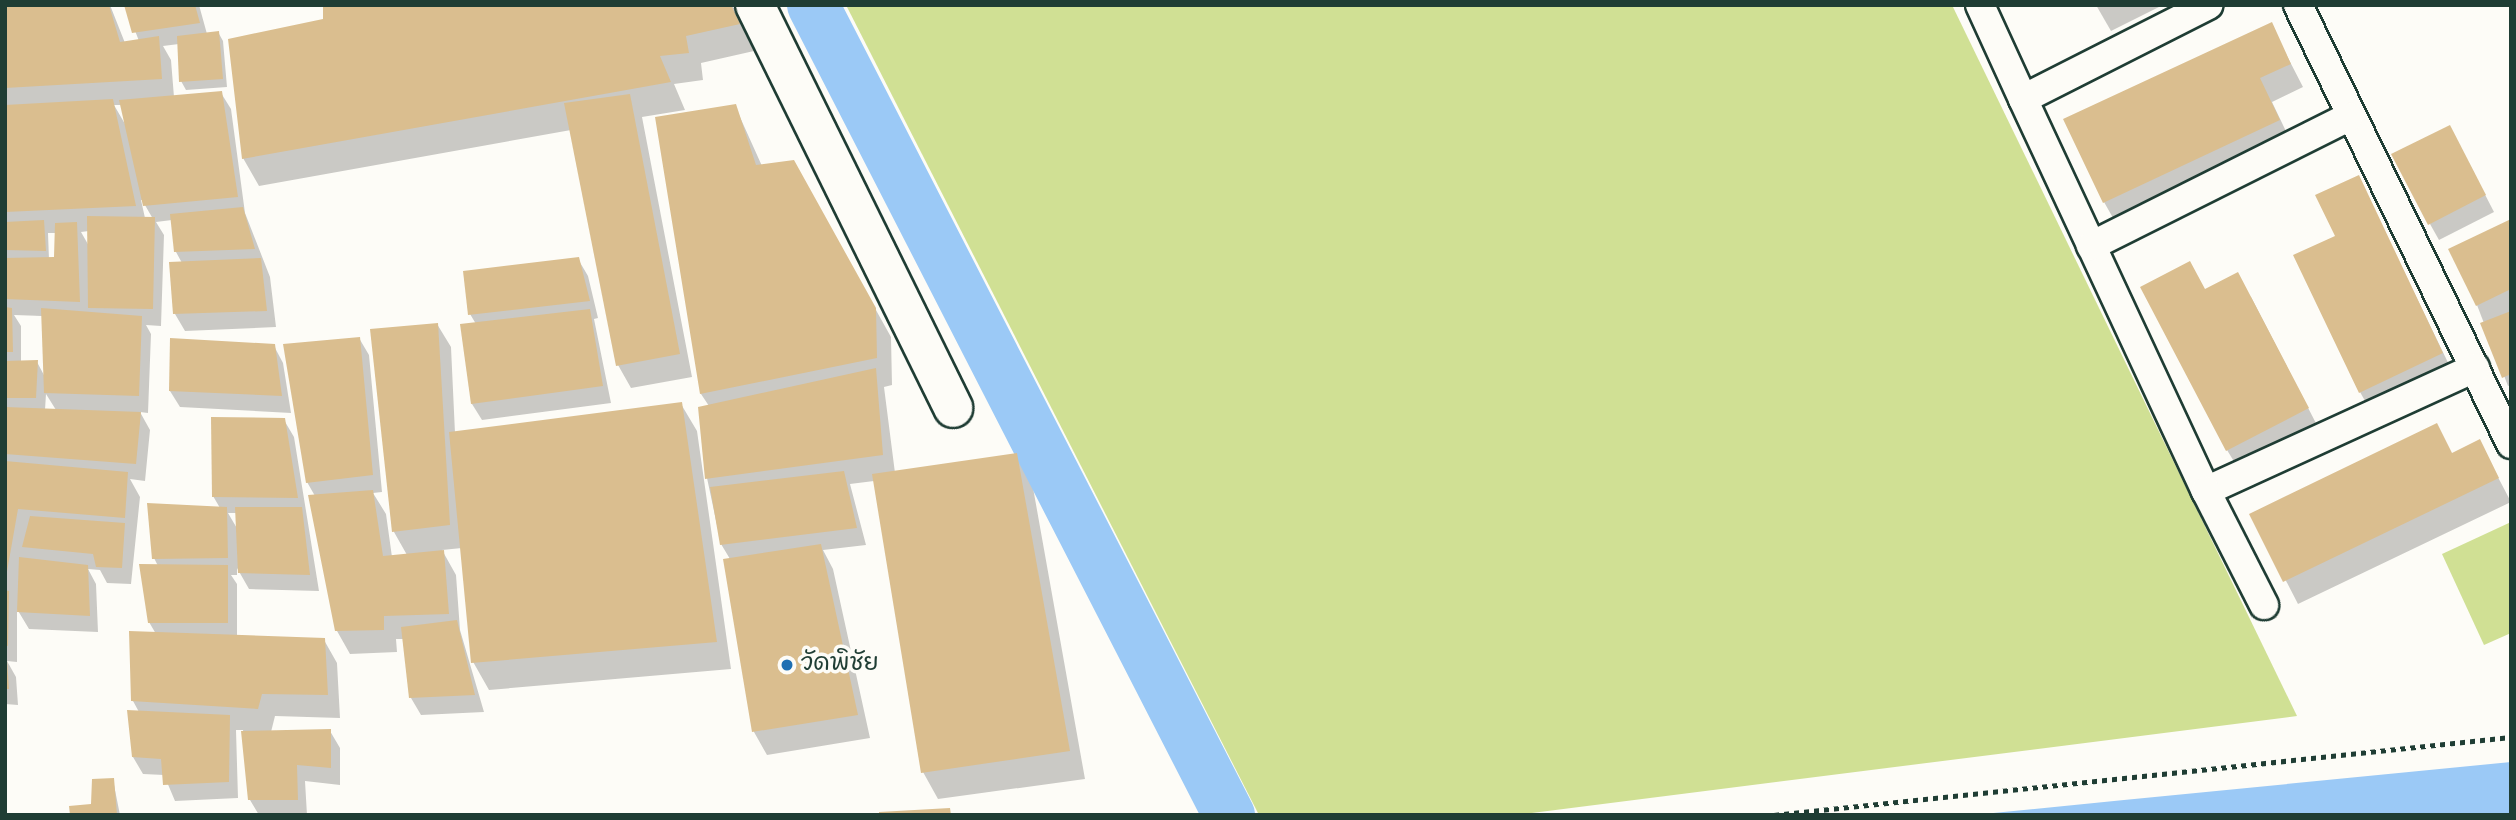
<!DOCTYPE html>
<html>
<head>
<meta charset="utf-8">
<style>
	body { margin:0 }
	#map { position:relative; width:2516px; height:820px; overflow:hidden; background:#fdfcf7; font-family:"Indie Flower","Playpen Sans Thai",sans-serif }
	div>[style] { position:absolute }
	.green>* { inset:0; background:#d0e094 }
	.water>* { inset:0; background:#9bc9f6 }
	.shadow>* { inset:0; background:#0003 }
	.canal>* { height:52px; margin:-26px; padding:0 26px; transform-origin:26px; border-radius:26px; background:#9bc9f6 }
	.building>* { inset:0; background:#dabe8f }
	.path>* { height:4.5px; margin-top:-2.25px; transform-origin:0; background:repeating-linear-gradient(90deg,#1f3d34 0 5px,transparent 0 10px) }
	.roads { filter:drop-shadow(2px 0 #1f3d34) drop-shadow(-2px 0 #1f3d34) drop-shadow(0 2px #1f3d34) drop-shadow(0 -2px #1f3d34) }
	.service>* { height:28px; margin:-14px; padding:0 14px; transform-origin:14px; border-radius:14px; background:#fdfcf7 }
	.minor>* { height:38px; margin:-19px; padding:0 19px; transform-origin:19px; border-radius:19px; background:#fdfcf7 }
	.dots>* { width:19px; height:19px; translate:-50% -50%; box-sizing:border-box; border:4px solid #fdfcf7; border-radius:50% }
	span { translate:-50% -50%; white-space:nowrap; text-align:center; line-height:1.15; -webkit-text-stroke:7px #fdfcf7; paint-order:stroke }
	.poi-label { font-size:24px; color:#1f3d34 }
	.left { translate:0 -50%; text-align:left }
	.frame { position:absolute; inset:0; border:7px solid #1f3d34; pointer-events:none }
</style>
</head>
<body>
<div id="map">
	<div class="green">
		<i style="clip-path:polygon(846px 5px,1952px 5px,2297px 716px,1517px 815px,1259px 815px)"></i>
		<i style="clip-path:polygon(2511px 522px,2511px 633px,2484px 645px,2442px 554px)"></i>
	</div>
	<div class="water">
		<i style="clip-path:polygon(2511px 762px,2511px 815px,1973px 815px,2124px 800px)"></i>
	</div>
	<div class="shadow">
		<i style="clip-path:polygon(evenodd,25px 5px,110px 5px,125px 43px,139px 41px,125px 5px,199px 5px,207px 34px,218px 32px,223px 41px,227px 87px,186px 90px,181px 81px,179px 44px,163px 46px,171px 60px,174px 97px,221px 93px,231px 109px,245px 213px,270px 277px,276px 327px,185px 331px,175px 314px,182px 263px,176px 252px,172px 220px,156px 222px,164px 235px,161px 326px,146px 325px,151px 334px,148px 413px,140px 412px,150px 430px,145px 481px,130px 479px,140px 497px,131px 584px,107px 583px,100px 570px,88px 569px,96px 584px,98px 632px,29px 629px,17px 609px,17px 662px,7px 661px,16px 677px,18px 705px,5px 704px,5px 8px,25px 5px,114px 105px,122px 105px,125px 124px,114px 105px,25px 5px,141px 200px,142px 200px,153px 219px,145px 218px,141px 200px,25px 5px,89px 231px,89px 246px,81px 232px,89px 231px,25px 5px,48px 233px,56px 233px,55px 258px,49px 259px,48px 233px,25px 5px,14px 315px,43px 316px,45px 377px,37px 362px,21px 362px,21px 326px,14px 315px,25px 5px,46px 394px,56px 410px,45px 410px,46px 394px)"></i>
		<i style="clip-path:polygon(325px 5px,732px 5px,754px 51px,701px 63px,703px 80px,674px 84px,685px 110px,642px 117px,692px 377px,631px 388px,618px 365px,571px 130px,259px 186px,243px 158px,325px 20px)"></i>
		<i style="clip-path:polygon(2096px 5px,2163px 5px,2111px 31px)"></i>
		<i style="clip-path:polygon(2271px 25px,2303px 87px,2272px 102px,2292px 144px,2117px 225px,2104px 202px)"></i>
		<i style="clip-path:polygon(735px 106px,762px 166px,809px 190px,891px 337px,892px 385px,884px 387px,895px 473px,1016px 455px,1032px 482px,1085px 779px,938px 799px,923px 772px,874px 481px,850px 484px,866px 545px,823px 550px,833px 569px,870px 738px,767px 755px,754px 732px,725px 560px,730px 559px,721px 544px,707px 478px,709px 406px,701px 394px,657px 118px)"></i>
		<i style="clip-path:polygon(2459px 144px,2494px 212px,2439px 240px,2430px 224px)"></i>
		<i style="clip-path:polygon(2358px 177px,2455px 377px,2373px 415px,2360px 392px,2337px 236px)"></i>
		<i style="clip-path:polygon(2511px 221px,2511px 385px,2508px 386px,2477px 305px)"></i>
		<i style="clip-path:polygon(578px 259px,588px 276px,598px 318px,594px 319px,611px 403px,482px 420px,472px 404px,476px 324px,470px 314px)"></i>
		<i style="clip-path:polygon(2205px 291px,2251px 297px,2320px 431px,2241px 473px,2227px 450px)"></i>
		<i style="clip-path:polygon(437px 324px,451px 347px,455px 433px,681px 404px,697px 431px,731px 669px,489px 690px,472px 660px,462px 548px,442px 550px,456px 575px,460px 630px,484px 712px,421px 715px,411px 698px,404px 639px,396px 639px,397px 652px,350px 654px,337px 631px,315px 496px,307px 482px,359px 338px,369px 355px,382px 492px,373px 493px,386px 514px,392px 557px,407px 555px,394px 532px)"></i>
		<i style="clip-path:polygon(274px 346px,283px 363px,291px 413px,180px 407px,170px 391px)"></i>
		<i style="clip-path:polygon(evenodd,284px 420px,294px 437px,319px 591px,249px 589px,237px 568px,237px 575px,231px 575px,237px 584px,237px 637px,324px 640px,337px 663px,340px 718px,275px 716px,271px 732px,330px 731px,340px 748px,340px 785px,305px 781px,307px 815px,259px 815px,250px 800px,243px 730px,236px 730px,238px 798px,175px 801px,164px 775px,143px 774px,133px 757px,139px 712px,133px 701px,156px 634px,149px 622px,158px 566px,154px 558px,220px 508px,213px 496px,284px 420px,228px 513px,237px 513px,238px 530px,228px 513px)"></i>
		<i style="clip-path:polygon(2479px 441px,2511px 502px,2298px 604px,2252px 515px,2452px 454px)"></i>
		<i style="clip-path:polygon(113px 780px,120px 815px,72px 815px,93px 806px)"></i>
	</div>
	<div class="canal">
		<i style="left:813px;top:5px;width:911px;rotate:62.82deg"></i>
	</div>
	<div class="building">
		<i style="clip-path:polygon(12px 5px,109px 5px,120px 42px,159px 36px,162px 79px,5px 88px,5px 6px)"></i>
		<i style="clip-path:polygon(124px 5px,195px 5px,200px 23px,132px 33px)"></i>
		<i style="clip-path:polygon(323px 5px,731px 5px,740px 24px,686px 36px,689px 53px,660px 56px,671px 82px,242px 159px,228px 39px,323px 19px)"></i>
		<i style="clip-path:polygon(2272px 22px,2291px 64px,2260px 78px,2280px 120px,2103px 203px,2063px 119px)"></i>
		<i style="clip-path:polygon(219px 31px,223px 79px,179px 82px,177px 36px)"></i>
		<i style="clip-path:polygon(222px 91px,238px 197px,143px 206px,119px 100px)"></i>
		<i style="clip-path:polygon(630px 94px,680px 354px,616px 366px,564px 103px)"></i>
		<i style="clip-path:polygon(113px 99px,136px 206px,5px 212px,5px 105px)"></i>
		<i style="clip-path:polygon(736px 104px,756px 165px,794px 160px,876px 308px,877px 358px,700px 394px,655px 117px)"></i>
		<i style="clip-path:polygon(2450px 125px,2486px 195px,2428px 225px,2391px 154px)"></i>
		<i style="clip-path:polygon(2359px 175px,2443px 353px,2359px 393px,2293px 255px,2335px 236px,2315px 195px)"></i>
		<i style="clip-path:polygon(243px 207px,255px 249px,174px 252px,170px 214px)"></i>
		<i style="clip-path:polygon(87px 216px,155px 217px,153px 309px,88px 308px)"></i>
		<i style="clip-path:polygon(2511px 219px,2511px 289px,2476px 306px,2448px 249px)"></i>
		<i style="clip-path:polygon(44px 220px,46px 251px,5px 250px,5px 222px)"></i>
		<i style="clip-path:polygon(77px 222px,80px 302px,5px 299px,5px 258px,54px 257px,55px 223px)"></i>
		<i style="clip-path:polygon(579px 257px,590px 301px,468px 315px,463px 271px)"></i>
		<i style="clip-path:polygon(261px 258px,267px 311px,173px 314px,169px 262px)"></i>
		<i style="clip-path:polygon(2190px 261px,2205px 289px,2238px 272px,2309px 408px,2226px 451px,2140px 287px)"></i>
		<i style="clip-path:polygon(5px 307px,12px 308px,13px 352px,5px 352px)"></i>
		<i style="clip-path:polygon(41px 308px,142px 316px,139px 396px,44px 393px)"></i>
		<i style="clip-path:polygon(590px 309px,603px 386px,471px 404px,460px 324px)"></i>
		<i style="clip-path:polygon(2511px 311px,2511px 374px,2502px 378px,2480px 323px)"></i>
		<i style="clip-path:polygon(438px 323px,450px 525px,392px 532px,370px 329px)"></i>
		<i style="clip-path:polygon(360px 337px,373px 475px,306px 483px,283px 344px)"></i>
		<i style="clip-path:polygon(170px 338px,275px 344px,282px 396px,169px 391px)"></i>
		<i style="clip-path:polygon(38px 360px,36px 398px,5px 398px,5px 361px)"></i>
		<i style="clip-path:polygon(876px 368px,883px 455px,705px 479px,698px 407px)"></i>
		<i style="clip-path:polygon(682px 402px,717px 642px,471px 663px,449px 432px)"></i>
		<i style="clip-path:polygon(5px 407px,141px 412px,136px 464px,5px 454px)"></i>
		<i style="clip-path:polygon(211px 417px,285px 418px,298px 498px,212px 497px)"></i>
		<i style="clip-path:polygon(2437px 423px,2452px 453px,2480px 439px,2499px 478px,2283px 582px,2249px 514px)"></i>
		<i style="clip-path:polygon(1017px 453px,1070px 751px,921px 773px,872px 474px)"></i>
		<i style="clip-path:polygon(5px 461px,128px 472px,125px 518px,18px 509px,5px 583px)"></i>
		<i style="clip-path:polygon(844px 471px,857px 528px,720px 545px,710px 487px)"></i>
		<i style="clip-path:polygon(373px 490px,383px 556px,444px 550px,449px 614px,384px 616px,384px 630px,335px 631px,308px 495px)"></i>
		<i style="clip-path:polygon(147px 503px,227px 507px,228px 558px,152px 559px)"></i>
		<i style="clip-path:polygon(235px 507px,302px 507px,310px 575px,238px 573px)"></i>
		<i style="clip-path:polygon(30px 516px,125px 523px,122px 568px,96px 567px,93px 554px,22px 547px)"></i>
		<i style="clip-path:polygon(821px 544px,858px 715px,752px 732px,723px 559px)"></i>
		<i style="clip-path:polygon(19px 557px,88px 565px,90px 616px,17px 612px)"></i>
		<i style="clip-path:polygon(139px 564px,228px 565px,228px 623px,148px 623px)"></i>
		<i style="clip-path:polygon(5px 590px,9px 591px,8px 646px,5px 645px)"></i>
		<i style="clip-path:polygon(457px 620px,475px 695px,409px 698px,401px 627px)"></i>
		<i style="clip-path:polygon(129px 631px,325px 638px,328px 695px,262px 694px,258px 709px,131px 701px)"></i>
		<i style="clip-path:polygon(5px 660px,7px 660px,9px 689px,5px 689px)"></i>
		<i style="clip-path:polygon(127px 710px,230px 715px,229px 782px,163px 785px,161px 759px,132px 757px)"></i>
		<i style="clip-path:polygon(331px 729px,331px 768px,297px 765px,298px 800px,248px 800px,241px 731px)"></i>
		<i style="clip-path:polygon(114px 778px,117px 815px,70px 815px,69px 806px,91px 804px,92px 779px)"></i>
		<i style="clip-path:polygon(950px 808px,951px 815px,879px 815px,879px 812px)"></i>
	</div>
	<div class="path">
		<i style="left:1774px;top:815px;width:741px;rotate:-6.04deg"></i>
	</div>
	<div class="roads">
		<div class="service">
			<i style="left:1980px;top:5px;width:103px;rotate:65.4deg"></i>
			<i style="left:2023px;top:99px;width:208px;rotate:-26.9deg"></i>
			<i style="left:2298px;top:5px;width:488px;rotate:64.1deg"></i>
			<i style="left:2023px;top:99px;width:433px;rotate:65deg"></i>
			<i style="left:2206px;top:491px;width:296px;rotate:-24.6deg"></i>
			<i style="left:2091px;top:246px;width:288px;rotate:-26.6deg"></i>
			<i style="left:2206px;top:491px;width:128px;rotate:63deg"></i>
		</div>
		<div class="minor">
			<i style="left:755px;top:5px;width:449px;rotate:63.8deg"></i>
		</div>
	</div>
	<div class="dots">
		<i style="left:787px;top:665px;background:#1f6fb2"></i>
	</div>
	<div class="poi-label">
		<span class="left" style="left:801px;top:665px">วัดพิชัย</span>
	</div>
	<div class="frame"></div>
</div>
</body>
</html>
